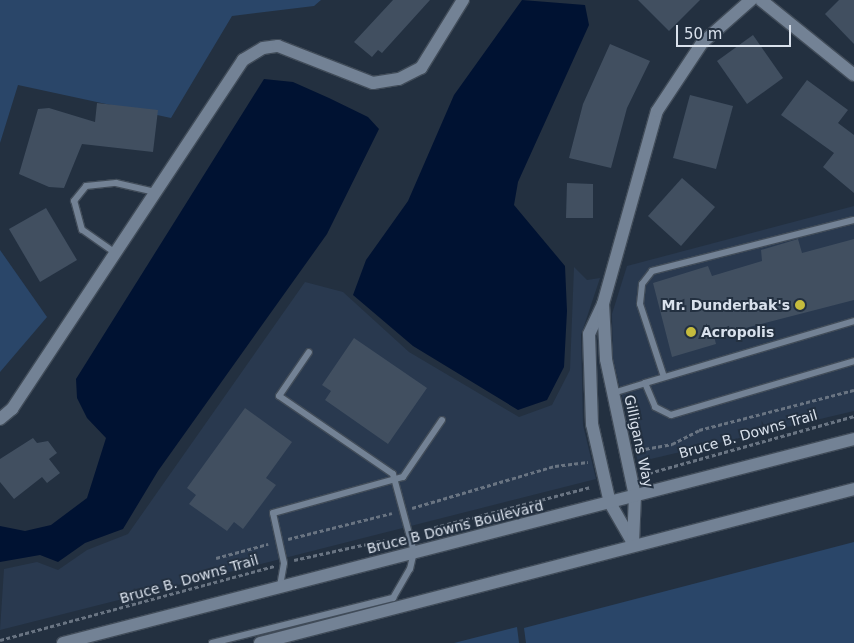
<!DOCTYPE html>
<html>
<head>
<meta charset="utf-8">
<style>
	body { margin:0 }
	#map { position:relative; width:854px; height:643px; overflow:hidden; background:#233040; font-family:"DejaVu Sans",sans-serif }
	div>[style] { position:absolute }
	.built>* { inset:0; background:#29394f }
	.green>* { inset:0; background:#2a4669 }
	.water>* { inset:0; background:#001232 }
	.building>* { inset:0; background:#414f60 }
	.path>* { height:2.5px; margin-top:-1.25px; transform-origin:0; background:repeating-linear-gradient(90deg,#697482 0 4px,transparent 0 6.5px) }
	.roads { filter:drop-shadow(1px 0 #414c59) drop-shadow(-1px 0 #414c59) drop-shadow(0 1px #414c59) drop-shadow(0 -1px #414c59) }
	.lane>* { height:6px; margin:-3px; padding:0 3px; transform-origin:3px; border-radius:3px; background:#738295 }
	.street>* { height:12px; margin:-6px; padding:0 6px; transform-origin:6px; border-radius:6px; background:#738295 }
	.secondary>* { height:12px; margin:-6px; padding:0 6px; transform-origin:6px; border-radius:6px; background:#738295 }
	.dots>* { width:14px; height:14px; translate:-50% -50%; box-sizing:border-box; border:2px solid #233040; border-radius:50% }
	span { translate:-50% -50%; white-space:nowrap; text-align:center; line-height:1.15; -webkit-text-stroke:4px #233040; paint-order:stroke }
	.poi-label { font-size:14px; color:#d9e1ec; font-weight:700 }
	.right { translate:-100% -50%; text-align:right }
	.left { translate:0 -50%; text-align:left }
	.street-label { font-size:14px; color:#d9e1ec }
	.scale { position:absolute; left:676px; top:25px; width:115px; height:22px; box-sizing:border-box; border:2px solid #d9e1ec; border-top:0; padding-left:6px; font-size:15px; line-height:18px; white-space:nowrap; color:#d9e1ec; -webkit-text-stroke:4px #233040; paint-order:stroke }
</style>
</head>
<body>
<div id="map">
	<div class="built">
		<i style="clip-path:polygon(854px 206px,854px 411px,638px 462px,613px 359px,612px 314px,627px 266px)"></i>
		<i style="clip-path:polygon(574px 267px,587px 280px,600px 278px,581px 335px,583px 425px,596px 479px,0 630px,4px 569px,37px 562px,58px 570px,87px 550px,128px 534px,305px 282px,343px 292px,409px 352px,519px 417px,552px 405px,570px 370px)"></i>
	</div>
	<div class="green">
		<i style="clip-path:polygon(0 0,321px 0,314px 6px,232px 16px,171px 118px,18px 85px,0 143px)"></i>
		<i style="clip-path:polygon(0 250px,47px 317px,0 372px)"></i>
		<i style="clip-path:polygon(854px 542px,854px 643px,526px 643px,524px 628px)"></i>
		<i style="clip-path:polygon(517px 627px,519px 643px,454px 643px)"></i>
	</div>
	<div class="water">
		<i style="clip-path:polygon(522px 0,585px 5px,589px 25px,518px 182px,514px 205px,565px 266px,567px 311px,564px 367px,547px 400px,518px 410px,413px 346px,353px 295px,366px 260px,408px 201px,454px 95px)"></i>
		<i style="clip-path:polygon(264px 79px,293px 82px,329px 98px,368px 117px,379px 129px,327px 234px,158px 471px,123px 529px,85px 543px,58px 562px,40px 555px,0 562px,0 526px,25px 531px,51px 525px,87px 498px,106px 438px,87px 418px,77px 398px,76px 379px)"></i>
	</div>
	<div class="building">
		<i style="clip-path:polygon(393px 0,430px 0,382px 53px,378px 50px,372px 57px,354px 42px)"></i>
		<i style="clip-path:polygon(638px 0,700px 0,669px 31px)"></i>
		<i style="clip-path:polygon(839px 0,854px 0,854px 44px,825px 14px)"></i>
		<i style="clip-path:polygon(753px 35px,783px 78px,747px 104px,717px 61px)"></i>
		<i style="clip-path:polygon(610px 44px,650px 61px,627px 108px,611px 168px,569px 158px,583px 104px)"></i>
		<i style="clip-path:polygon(807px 80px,848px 110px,838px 123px,854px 135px,854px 193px,823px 167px,834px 153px,781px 115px)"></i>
		<i style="clip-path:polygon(690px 95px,733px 106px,716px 169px,673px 158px)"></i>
		<i style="clip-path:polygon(97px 103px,158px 110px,153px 152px,82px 144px,64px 188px,49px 187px,19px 174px,38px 109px,49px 108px,95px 122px)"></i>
		<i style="clip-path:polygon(682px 178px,715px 207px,681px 246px,648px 216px)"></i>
		<i style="clip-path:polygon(567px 183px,593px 184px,593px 218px,566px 218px)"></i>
		<i style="clip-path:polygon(46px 208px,77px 260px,40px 282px,9px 229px)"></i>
		<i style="clip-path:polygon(798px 239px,802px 253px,854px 239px,854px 300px,714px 336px,716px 344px,672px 357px,653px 283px,708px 266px,712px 276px,762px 261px,761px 250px)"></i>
		<i style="clip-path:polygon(354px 338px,427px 388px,388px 444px,325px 400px,331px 391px,322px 385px)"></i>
		<i style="clip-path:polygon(245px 408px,292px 442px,266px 478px,276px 485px,243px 529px,234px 522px,227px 531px,189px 504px,196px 495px,187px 488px)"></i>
		<i style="clip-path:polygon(33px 438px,37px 443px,48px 441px,57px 453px,49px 459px,60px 473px,47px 483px,42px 477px,14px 499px,0 482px,0 459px)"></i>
	</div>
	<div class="path">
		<i style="left:639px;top:450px;width:34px;rotate:-10deg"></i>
		<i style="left:672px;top:444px;width:30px;rotate:-27deg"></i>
		<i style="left:699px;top:430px;width:160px;rotate:-14.5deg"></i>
		<i style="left:649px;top:473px;width:213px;rotate:-15.5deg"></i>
		<i style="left:412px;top:508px;width:149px;rotate:-16.4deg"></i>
		<i style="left:555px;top:466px;width:33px;rotate:-7deg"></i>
		<i style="left:428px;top:529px;width:167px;rotate:-14.5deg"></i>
		<i style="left:288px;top:539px;width:107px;rotate:-14deg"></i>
		<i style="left:216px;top:558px;width:54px;rotate:-15.1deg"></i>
		<i style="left:294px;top:560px;width:93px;rotate:-12.4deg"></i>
		<i style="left:0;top:640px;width:284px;rotate:-15.1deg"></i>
	</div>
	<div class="roads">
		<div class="lane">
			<i style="left:114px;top:252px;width:39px;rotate:-145deg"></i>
			<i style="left:82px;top:230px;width:30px;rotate:-105deg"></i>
			<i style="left:74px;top:201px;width:19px;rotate:-51deg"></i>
			<i style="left:86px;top:186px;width:30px;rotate:-6deg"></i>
			<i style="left:116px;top:183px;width:39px;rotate:13deg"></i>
			<i style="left:664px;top:377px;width:77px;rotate:-108.2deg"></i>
			<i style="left:640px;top:304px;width:20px;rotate:-84deg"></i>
			<i style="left:642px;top:284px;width:16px;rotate:-52deg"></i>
			<i style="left:652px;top:271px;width:208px;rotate:-14.2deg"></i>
			<i style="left:645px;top:383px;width:218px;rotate:-16.5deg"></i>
			<i style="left:613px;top:393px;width:34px;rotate:-17deg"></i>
			<i style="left:645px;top:383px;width:26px;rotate:67deg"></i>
			<i style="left:655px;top:407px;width:18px;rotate:27deg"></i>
			<i style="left:671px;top:415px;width:191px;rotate:-16.4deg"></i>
			<i style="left:280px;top:586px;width:23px;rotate:-80deg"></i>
			<i style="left:284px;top:563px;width:51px;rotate:-102.4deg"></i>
			<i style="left:273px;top:513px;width:135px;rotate:-15.5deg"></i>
			<i style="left:403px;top:477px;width:69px;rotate:-55.6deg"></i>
			<i style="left:212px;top:643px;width:187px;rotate:-14deg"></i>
			<i style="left:393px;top:598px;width:34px;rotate:-60deg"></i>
			<i style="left:410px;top:569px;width:17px;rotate:-77deg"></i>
			<i style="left:414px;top:552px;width:81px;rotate:-105.1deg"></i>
			<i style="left:393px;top:474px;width:138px;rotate:-145.6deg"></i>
			<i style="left:279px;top:396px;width:53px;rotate:-55.7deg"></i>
		</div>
		<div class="street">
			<i style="left:761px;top:0;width:119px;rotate:38.9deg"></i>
			<i style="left:603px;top:304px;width:33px;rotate:115deg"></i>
			<i style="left:589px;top:334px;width:90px;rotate:88.1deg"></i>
			<i style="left:592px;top:424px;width:81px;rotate:77.2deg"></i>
			<i style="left:610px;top:503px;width:46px;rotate:60.1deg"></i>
			<i style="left:0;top:419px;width:16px;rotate:-40deg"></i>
			<i style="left:12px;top:409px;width:419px;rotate:-56.5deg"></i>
			<i style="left:243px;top:60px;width:23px;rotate:-31deg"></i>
			<i style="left:263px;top:48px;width:15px;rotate:-8deg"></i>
			<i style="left:278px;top:46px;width:102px;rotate:21.3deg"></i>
			<i style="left:373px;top:83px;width:26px;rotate:-9deg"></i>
			<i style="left:399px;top:79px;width:25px;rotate:-27deg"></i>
			<i style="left:421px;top:68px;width:80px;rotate:-58.3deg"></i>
			<i style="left:633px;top:543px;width:47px;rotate:-87.6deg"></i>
			<i style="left:635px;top:496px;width:140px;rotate:-102deg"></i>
			<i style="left:606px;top:359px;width:55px;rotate:-93.1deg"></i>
			<i style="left:603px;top:304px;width:200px;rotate:-74.4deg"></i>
			<i style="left:657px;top:111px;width:82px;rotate:-56.5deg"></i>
			<i style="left:702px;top:43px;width:65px;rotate:-41.3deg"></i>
		</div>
		<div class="secondary">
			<i style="left:63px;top:643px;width:817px;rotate:-14.46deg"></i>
			<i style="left:260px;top:643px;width:614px;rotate:-14.53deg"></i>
		</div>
	</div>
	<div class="dots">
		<i style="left:800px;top:305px;background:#c6bc3d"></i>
		<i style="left:691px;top:332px;background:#c6bc3d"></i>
	</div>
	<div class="poi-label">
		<span class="right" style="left:790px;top:305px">Mr. Dunderbak's</span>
		<span class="left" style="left:701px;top:332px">Acropolis</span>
	</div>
	<div class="street-label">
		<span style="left:748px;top:434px;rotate:-16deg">Bruce B. Downs Trail</span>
		<span style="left:639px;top:441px;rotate:78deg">Gilligans Way</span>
		<span style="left:455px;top:527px;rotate:-14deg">Bruce B Downs Boulevard</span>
		<span style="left:189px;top:579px;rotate:-16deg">Bruce B. Downs Trail</span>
	</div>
	<div class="scale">50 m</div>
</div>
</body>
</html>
